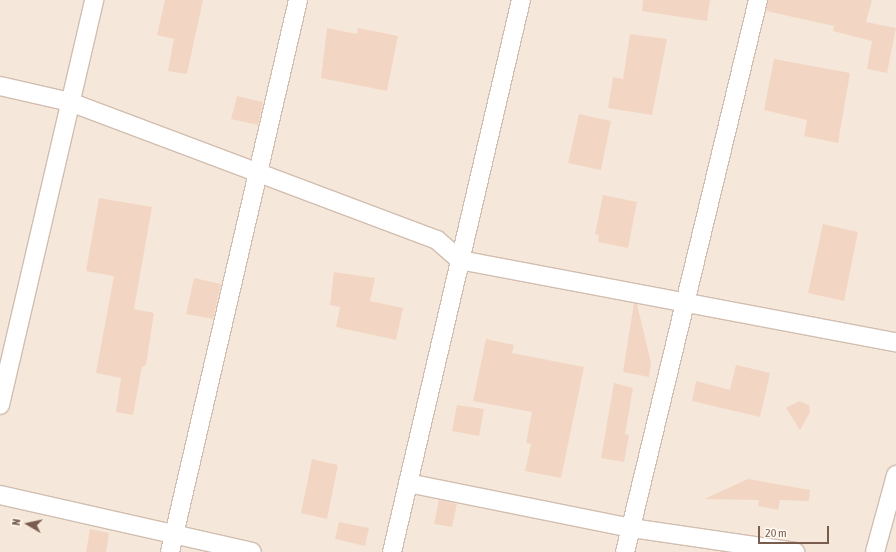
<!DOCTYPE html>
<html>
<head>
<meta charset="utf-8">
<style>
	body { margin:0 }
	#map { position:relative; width:896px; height:552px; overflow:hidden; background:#fdf6ec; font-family:"Asap Condensed",sans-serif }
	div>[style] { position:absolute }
	.residential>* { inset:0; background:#f5e8da }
	.building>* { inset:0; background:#f3d5c3 }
	.roads { filter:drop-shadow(1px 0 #d1beb0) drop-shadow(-1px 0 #d1beb0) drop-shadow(0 1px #d1beb0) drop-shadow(0 -1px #d1beb0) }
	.minor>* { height:18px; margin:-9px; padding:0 9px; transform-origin:9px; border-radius:9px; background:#fff }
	span { translate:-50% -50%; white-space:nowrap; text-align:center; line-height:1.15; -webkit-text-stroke:4px #fffaf3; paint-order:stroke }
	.north { position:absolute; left:8px; top:504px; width:40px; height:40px; -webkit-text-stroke:3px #fffaf3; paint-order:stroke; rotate:279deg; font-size:11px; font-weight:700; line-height:16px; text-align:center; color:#7a5c4d }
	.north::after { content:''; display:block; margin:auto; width:14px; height:18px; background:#7a5c4d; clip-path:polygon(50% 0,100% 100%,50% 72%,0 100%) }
	.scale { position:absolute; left:758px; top:526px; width:71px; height:18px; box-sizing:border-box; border:2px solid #7a5c4d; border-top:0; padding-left:5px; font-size:12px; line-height:14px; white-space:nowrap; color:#7a5c4d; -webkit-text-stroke:3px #fffaf3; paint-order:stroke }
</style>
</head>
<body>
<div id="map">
	<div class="residential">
		<i style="clip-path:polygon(0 0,896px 0,896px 552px,0 552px)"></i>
	</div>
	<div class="building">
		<i style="clip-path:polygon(165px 0,203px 0,187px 74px,168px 71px,174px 39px,157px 35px)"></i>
		<i style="clip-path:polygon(643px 0,710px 0,707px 21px,642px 11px)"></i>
		<i style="clip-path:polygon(768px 0,872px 0,866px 22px,896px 28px,887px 73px,867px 69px,872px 41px,833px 31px,834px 26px,766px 11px)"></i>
		<i style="clip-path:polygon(327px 28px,357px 34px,358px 28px,398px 36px,387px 91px,321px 78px)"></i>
		<i style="clip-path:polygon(630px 34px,667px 39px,652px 115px,608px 108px,613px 77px,623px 79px)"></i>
		<i style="clip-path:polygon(774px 59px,850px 73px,838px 143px,804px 136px,807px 120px,764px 110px)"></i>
		<i style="clip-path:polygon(237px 96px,263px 102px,258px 125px,231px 119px)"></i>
		<i style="clip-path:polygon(579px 114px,611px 121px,601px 170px,568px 163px)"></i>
		<i style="clip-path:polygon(603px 195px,637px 202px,628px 248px,598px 242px,599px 235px,595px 234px)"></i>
		<i style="clip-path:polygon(99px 198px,152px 207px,134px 309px,154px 313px,146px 365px,142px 367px,133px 415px,116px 412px,121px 378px,96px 373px,114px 276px,86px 271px)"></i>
		<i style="clip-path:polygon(823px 224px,858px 232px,844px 301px,808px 293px)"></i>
		<i style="clip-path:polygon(334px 272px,375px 278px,370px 301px,403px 308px,396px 340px,336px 327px,340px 307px,330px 305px)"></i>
		<i style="clip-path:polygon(194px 278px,221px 284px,213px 319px,186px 314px)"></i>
		<i style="clip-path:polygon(634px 303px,637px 304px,651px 363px,649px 377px,623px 372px)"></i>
		<i style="clip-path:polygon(486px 339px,514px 345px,512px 353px,584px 367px,561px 478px,525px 471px,531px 444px,526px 443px,532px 412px,473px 401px)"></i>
		<i style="clip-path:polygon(736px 365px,770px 373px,760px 417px,692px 401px,696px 381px,730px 390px)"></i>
		<i style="clip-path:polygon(614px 383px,633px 388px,625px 434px,629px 435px,624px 462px,601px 458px)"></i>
		<i style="clip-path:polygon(799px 401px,809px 405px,810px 412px,800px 430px,786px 408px)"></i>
		<i style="clip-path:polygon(457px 405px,484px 409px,479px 436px,452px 431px)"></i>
		<i style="clip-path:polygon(312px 459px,338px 465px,327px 519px,301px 513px)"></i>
		<i style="clip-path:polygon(748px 479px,810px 490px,809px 501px,780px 500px,778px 510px,758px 506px,759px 500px,704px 499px)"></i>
		<i style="clip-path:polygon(439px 500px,457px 504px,452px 527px,434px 524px)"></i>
		<i style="clip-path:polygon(339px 522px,369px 528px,365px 546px,335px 539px)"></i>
		<i style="clip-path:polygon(90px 529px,109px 533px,106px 552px,86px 552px)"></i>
	</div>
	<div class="roads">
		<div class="minor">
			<i style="left:0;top:86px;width:72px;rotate:12.9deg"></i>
			<i style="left:70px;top:102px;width:392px;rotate:20.6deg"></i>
			<i style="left:437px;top:240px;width:30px;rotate:41deg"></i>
			<i style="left:460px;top:260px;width:444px;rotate:10.7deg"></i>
			<i style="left:0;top:405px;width:416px;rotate:-76.9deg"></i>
			<i style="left:408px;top:483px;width:227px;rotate:11.4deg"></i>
			<i style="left:631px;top:528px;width:166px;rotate:8.3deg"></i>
			<i style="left:0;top:495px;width:258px;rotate:12.7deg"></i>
			<i style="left:170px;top:552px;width:567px;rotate:-76.94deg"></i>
			<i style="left:392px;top:552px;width:567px;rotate:-76.85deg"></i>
			<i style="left:625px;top:552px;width:568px;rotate:-76.45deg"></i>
			<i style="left:875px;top:552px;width:80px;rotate:-74.7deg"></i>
		</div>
	</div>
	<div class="north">N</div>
	<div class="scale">20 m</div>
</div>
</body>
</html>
